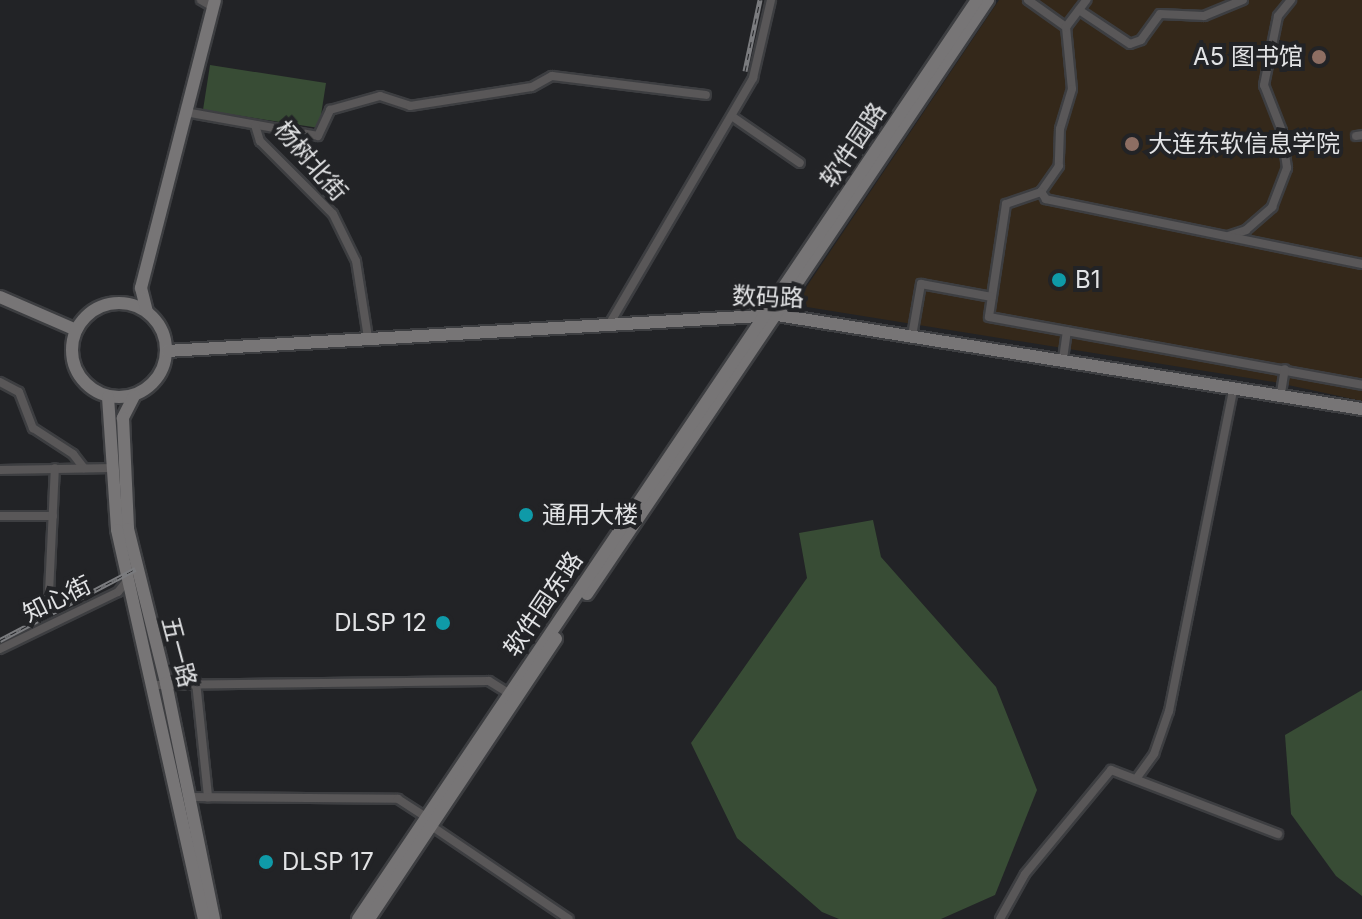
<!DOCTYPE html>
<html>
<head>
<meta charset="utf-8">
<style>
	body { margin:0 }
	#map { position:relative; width:1362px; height:919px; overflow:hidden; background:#222326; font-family:Inter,"Noto Sans SC",sans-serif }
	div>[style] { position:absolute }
	.education>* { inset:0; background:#34281a }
	.green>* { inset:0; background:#384c35 }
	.roads { filter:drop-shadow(2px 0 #3d3e41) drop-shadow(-2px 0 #3d3e41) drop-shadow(0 2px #3d3e41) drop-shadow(0 -2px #3d3e41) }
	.street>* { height:8px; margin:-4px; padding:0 4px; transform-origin:4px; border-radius:4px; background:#595758 }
	.secondary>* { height:12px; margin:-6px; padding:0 6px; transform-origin:6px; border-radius:6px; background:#777576 }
	.secondary>.ring { margin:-6px; padding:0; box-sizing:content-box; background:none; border:12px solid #777576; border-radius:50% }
	.rail>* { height:5px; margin-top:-2.5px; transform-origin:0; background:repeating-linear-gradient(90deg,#222326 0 6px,#7b7c7f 0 12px); box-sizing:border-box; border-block:2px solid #7b7c7f }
	.dots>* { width:22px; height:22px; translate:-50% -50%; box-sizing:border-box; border:4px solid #222326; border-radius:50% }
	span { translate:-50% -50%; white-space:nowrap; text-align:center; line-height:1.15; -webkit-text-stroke:8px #222326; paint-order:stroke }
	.poi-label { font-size:24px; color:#e2e3e5 }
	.right { translate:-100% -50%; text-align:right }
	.left { translate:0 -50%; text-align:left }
	.street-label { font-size:24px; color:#e2e3e5 }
</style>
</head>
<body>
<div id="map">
	<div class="education">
		<i style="clip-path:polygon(999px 0,1362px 0,1362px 401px,1274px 382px,807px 307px,803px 292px)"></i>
	</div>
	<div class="green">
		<i style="clip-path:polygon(210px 65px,326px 83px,319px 128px,203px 110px)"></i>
		<i style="clip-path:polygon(873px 520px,881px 557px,996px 687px,1037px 790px,995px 895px,941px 919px,839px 919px,822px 912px,737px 838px,691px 743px,807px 578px,799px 533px)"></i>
		<i style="clip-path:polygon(1362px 690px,1362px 896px,1336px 876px,1291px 814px,1285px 735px)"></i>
	</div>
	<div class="roads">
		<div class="street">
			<i style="left:201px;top:0;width:14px;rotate:30deg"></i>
			<i style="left:1028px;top:0;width:47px;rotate:35.4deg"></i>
			<i style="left:1066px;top:27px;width:62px;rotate:84.5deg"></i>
			<i style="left:1072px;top:89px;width:42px;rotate:106.7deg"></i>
			<i style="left:1060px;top:129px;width:37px;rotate:92deg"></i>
			<i style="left:1059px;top:166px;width:32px;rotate:125deg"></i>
			<i style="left:1079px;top:10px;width:61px;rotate:33.7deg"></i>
			<i style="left:1130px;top:44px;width:12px;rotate:-20deg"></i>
			<i style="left:1141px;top:40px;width:32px;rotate:-54deg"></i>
			<i style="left:1160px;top:14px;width:44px;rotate:2.6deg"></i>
			<i style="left:1204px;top:16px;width:42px;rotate:-22.3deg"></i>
			<i style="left:1066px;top:27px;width:34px;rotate:-53deg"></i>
			<i style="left:185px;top:112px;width:135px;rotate:10.2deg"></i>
			<i style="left:318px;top:136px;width:29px;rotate:-65deg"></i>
			<i style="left:330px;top:110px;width:52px;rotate:-15.6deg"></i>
			<i style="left:380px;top:96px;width:32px;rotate:18deg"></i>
			<i style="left:410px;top:106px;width:123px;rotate:-8.9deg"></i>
			<i style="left:532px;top:87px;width:23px;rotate:-29deg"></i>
			<i style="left:552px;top:76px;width:155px;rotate:7deg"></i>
			<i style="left:733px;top:117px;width:81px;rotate:34.5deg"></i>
			<i style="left:255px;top:125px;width:17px;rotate:73deg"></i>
			<i style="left:260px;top:141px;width:103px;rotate:45deg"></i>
			<i style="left:333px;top:214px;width:52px;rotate:63.9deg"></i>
			<i style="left:356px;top:261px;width:78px;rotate:81.1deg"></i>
			<i style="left:1356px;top:136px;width:6px;rotate:-9deg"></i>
			<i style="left:1228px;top:236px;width:19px;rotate:-18deg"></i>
			<i style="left:1246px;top:230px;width:35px;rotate:-41deg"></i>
			<i style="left:1272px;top:207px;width:42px;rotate:-69deg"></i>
			<i style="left:1287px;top:168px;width:37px;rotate:-98deg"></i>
			<i style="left:1282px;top:131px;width:49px;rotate:-111.4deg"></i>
			<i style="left:1264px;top:85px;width:70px;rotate:-78.5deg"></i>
			<i style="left:1278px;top:16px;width:21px;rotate:-51deg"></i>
			<i style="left:1362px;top:264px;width:323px;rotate:-168.4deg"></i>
			<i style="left:1046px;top:199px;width:9px;rotate:-126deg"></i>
			<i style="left:1041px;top:192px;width:37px;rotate:161deg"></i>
			<i style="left:1006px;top:204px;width:114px;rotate:98.6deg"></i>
			<i style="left:989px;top:317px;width:379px;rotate:10.3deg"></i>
			<i style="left:610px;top:323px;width:284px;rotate:-59.7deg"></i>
			<i style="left:753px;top:78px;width:80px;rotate:-77deg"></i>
			<i style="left:912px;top:336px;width:53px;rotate:-80.2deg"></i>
			<i style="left:921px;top:284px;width:72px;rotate:10.4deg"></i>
			<i style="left:1063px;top:359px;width:28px;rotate:-82deg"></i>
			<i style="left:0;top:382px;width:21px;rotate:28deg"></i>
			<i style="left:19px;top:392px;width:39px;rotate:69deg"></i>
			<i style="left:33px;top:428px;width:48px;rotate:33deg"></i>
			<i style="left:73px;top:454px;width:18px;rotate:52deg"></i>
			<i style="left:1281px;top:393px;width:24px;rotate:-81deg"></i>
			<i style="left:0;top:470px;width:114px;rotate:-1deg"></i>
			<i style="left:0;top:516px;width:53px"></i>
			<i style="left:49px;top:593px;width:125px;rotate:-87.3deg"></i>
			<i style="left:0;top:649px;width:131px;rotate:-25.8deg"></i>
			<i style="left:118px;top:592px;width:14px;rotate:-51deg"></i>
			<i style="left:196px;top:682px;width:116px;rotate:84deg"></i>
			<i style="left:156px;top:685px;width:333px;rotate:-0.7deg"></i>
			<i style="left:489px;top:681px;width:22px;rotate:32deg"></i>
			<i style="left:1136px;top:779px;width:31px;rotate:-54deg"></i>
			<i style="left:1154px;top:754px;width:46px;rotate:-70.8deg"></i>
			<i style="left:1169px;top:711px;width:330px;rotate:-78.7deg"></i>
			<i style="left:188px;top:797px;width:210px;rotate:0.5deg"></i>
			<i style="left:398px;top:799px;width:33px;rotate:33deg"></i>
			<i style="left:427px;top:823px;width:171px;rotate:34.1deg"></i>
			<i style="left:1000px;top:919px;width:51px;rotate:-60.9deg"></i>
			<i style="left:1025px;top:874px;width:135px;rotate:-50.4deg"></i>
			<i style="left:1111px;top:770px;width:179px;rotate:21deg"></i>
		</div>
		<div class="secondary">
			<i style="left:0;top:297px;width:83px;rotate:23.5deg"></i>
			<i class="ring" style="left:72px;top:303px;width:82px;height:82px"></i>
			<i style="left:147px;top:312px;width:25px;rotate:-104deg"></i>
			<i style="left:141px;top:288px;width:297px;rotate:-75.6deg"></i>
			<i style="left:167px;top:351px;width:611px;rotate:-3.38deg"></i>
			<i style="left:777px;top:315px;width:593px;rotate:9.13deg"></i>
			<i style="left:134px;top:396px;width:25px;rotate:117deg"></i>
			<i style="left:123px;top:418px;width:111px;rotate:87.4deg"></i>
			<i style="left:128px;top:529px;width:159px;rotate:76.1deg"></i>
			<i style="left:166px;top:683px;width:241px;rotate:78.5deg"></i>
			<i style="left:108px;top:397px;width:133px;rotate:86.1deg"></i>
			<i style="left:117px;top:530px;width:399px;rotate:77.4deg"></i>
			<i style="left:587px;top:594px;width:717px;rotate:-55.98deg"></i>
			<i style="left:358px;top:919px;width:1108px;rotate:-56.04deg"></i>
			<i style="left:369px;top:919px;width:337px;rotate:-56.3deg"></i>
		</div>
	</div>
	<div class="rail">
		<i style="left:745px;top:71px;width:73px;rotate:-78.1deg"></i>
		<i style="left:0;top:640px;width:153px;rotate:-27.7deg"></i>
	</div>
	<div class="dots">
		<i style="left:1319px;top:57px;background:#8d6e63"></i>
		<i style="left:1132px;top:144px;background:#8d6e63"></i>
		<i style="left:1059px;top:280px;background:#0f9aa8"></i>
		<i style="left:526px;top:515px;background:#0f9aa8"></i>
		<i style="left:443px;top:623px;background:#0f9aa8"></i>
		<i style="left:266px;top:862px;background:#0f9aa8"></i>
	</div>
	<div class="poi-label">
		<span class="right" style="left:1303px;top:57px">A5 图书馆</span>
		<span class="left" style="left:1148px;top:144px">大连东软信息学院</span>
		<span class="left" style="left:1075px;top:280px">B1</span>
		<span class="left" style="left:542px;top:515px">通用大楼</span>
		<span class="right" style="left:427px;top:623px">DLSP 12</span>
		<span class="left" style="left:282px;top:862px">DLSP 17</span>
	</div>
	<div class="street-label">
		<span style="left:853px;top:145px;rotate:-56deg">软件园路</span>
		<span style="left:311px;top:161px;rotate:49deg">杨树北街</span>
		<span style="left:768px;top:297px;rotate:2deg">数码路</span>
		<span style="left:57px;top:599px;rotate:-26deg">知心街</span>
		<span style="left:543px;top:604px;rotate:-56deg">软件园东路</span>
		<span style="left:179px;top:652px;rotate:75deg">五一路</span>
	</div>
</div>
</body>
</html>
